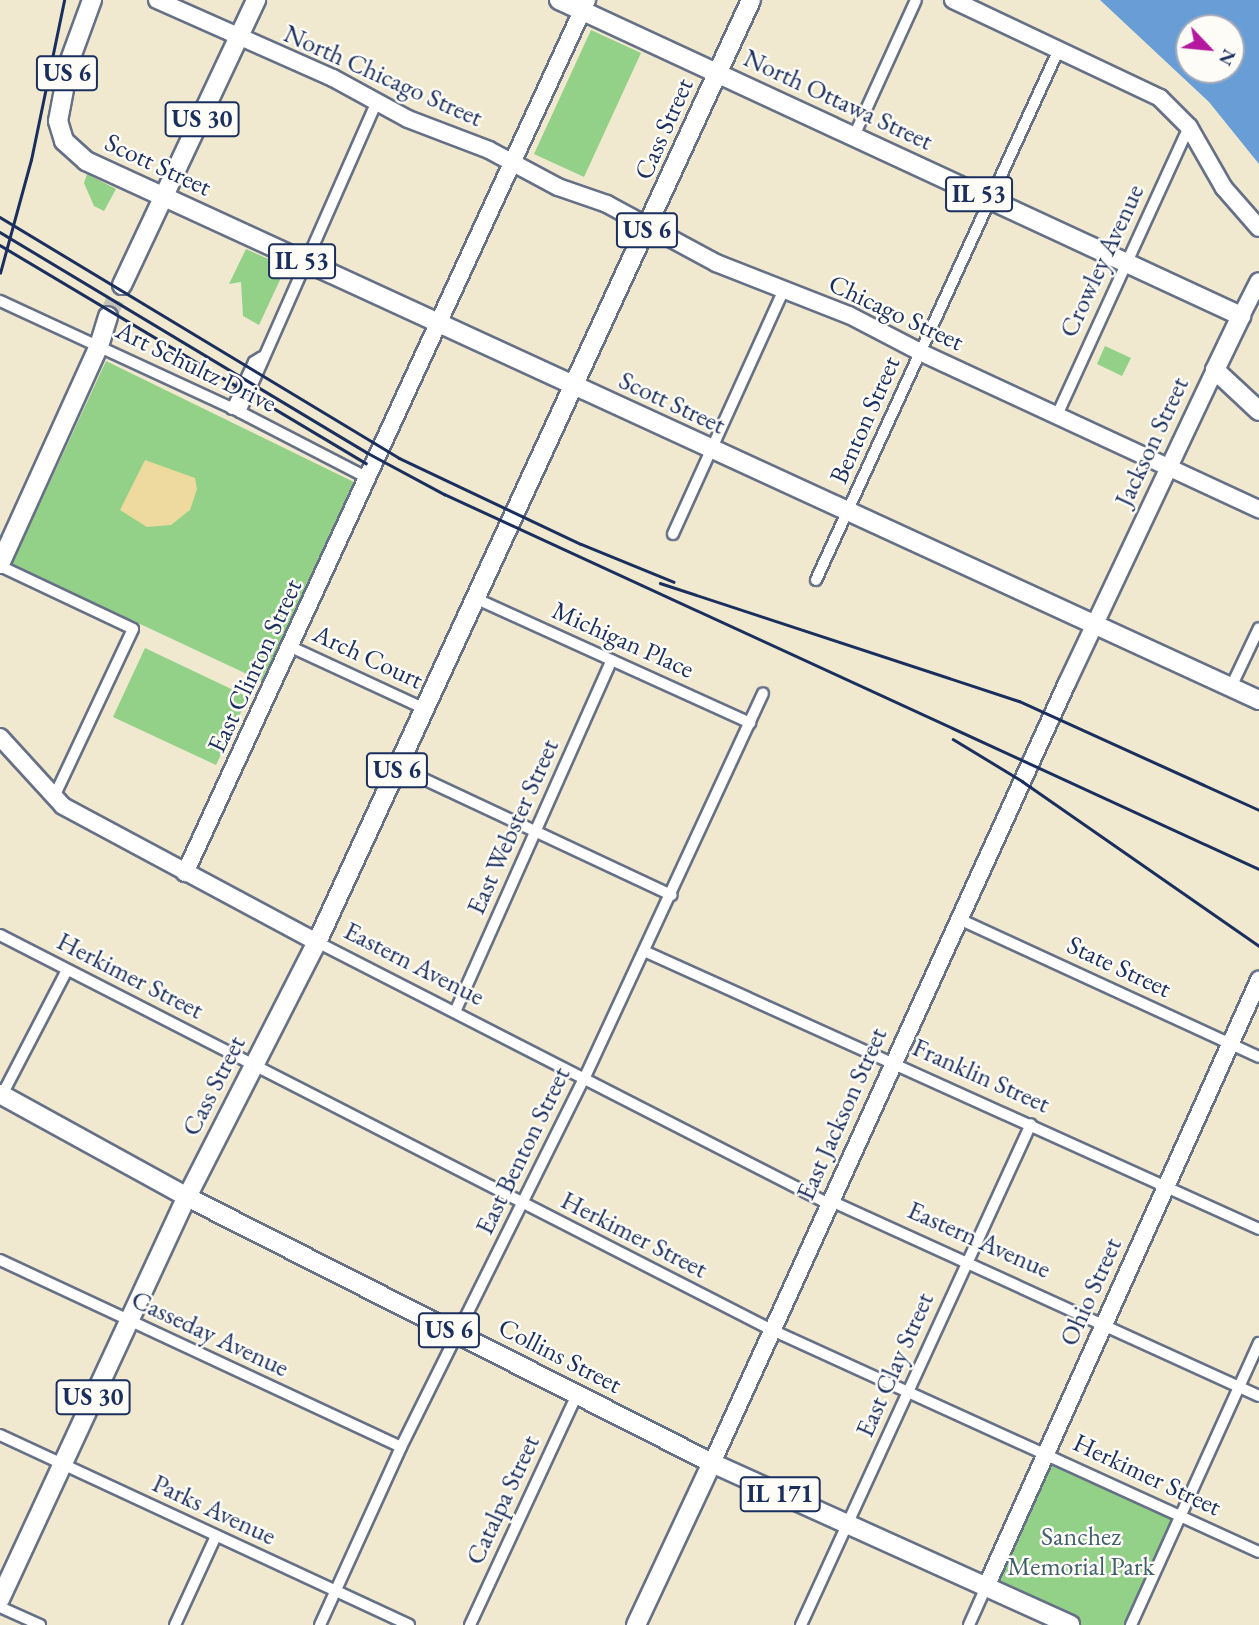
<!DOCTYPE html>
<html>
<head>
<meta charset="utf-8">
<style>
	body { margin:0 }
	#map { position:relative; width:1259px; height:1625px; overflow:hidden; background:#f0e9cf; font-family:"EB Garamond",serif }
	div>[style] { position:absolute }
	.green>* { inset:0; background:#92d187 }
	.sand>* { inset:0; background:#eeda9e }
	.water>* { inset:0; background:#689ed5 }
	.primary-tunnel>* { height:18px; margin-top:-9px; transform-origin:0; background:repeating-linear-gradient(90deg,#c5c4b8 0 18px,transparent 0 27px) }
	.roads { filter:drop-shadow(2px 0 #667086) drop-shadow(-2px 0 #667086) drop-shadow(0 2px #667086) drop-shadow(0 -2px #667086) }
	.street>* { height:10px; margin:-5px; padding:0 5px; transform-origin:5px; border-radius:5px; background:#fff }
	.secondary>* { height:16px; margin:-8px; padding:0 8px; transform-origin:8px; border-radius:8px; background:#fff }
	.primary>* { height:18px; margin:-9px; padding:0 9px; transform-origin:9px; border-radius:9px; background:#fff }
	.rail>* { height:2.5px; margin:-1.25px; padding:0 1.25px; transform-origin:1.25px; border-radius:1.25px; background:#1b2f5e }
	span { translate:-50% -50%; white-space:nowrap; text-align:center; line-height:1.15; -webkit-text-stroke:5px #fdfcf7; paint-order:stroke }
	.shield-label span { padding:2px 5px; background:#fdfcf7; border:2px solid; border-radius:5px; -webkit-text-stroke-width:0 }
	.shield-label { font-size:24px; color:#1b2f5e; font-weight:700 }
	.street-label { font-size:26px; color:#1b2f5e }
	.park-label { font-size:26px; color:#3f606a }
	.north { position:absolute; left:1175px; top:14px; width:70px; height:70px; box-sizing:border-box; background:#fdfcf7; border:2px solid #a3aaba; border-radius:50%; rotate:116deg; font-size:19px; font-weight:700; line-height:28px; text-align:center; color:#1b2f5e }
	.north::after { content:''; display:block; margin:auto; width:24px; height:32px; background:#b5179e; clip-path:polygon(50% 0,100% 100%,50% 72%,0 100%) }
</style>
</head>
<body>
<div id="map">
	<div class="green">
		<i style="clip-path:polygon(591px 30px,641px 53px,584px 177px,534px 154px)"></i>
		<i style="clip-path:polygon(87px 174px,116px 189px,104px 211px,94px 206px,84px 183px)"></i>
		<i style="clip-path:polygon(246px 249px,286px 267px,259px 325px,243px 316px,241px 282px,229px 284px)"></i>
		<i style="clip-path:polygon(1105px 346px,1131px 358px,1122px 376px,1097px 364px)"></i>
		<i style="clip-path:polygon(106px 361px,356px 483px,264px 682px,12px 564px)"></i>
		<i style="clip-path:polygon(145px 648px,248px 697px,216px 765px,113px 717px)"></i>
		<i style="clip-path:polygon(1045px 1461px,1177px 1519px,1129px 1625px,1075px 1625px,991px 1585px)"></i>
	</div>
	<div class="sand">
		<i style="clip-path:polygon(145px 460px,195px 478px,197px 489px,190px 510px,171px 525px,147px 527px,120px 510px)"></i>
	</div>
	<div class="water">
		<i style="clip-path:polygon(evenodd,1100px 0,1259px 0,1259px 164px,1209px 102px,1100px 0,1189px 28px,1231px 28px,1231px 70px,1189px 70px,1189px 28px)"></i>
	</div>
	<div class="primary-tunnel">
		<i style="left:108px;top:316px;width:34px;rotate:-66deg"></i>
	</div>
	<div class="roads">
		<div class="street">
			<i style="left:854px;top:136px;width:149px;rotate:-65.5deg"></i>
			<i style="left:0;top:301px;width:264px;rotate:24.8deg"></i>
			<i style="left:240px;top:412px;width:146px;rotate:27.3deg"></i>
			<i style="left:232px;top:409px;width:52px;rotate:-64.9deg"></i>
			<i style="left:254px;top:362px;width:9px;rotate:-32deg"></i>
			<i style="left:240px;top:412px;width:339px;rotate:-66.2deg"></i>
			<i style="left:1057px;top:415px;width:317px;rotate:-65.4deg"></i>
			<i style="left:673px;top:534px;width:269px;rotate:-65.6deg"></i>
			<i style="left:0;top:566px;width:147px;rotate:25.3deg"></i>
			<i style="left:133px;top:629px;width:188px;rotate:115.2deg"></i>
			<i style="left:816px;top:580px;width:584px;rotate:-65.41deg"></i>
			<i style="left:477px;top:599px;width:300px;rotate:24.4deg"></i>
			<i style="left:291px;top:647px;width:148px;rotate:24.8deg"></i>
			<i style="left:1231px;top:687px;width:65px;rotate:-64.6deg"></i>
			<i style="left:398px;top:767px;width:302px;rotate:25.1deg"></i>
			<i style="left:959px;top:919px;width:330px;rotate:24.7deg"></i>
			<i style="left:0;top:935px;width:867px;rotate:27.1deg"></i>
			<i style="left:772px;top:1330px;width:535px;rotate:24.51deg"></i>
			<i style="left:317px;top:942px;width:575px;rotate:27.1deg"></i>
			<i style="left:644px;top:951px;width:675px;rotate:24.32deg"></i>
			<i style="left:455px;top:1012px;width:385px;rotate:-66deg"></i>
			<i style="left:2px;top:1095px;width:141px;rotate:-62.5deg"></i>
			<i style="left:831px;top:1201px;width:470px;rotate:24.5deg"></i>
			<i style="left:0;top:1260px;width:442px;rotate:25deg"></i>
			<i style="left:0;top:1435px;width:451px;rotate:24.9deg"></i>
			<i style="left:0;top:1607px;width:44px;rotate:24.2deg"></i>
			<i style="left:175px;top:1625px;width:98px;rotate:-65.3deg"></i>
			<i style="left:320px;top:1625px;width:196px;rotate:-65.5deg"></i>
			<i style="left:401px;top:1447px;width:411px;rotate:-63.6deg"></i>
			<i style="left:584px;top:1079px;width:425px;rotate:-65.1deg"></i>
			<i style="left:470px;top:1625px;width:254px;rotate:-65.1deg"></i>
			<i style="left:801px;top:1625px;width:551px;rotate:-65.34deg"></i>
			<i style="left:969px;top:1625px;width:42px;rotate:-65.9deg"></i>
			<i style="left:1131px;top:1625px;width:310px;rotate:-65.6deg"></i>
		</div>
		<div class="secondary">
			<i style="left:157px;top:0;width:193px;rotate:23.9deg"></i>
			<i style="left:333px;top:78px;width:85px;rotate:28.7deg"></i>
			<i style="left:408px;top:119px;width:87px;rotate:20.9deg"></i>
			<i style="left:489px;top:150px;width:78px;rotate:28.2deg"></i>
			<i style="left:558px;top:187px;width:52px;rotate:19.1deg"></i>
			<i style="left:607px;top:204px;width:124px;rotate:28.4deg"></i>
			<i style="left:716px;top:263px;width:143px;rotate:21.4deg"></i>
			<i style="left:849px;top:315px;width:80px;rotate:27.5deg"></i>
			<i style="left:920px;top:352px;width:374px;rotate:24.9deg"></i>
			<i style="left:953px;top:0;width:229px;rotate:25.3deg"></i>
			<i style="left:1160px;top:98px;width:41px;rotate:45deg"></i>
			<i style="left:1189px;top:127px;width:70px;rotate:60.2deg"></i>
			<i style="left:1224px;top:188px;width:53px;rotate:48.8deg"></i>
			<i style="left:1241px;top:316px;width:39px;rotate:-63deg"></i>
			<i style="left:0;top:737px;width:93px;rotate:47.6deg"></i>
			<i style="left:63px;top:806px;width:288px;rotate:28.2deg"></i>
			<i style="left:185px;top:873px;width:961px;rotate:-65.27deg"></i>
			<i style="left:712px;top:1463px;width:857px;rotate:-65.53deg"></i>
			<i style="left:1067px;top:683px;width:346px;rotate:-64.7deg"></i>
			<i style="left:986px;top:1587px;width:666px;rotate:-65.78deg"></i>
		</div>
		<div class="primary">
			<i style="left:92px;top:0;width:67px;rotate:110.1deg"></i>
			<i style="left:69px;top:63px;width:59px;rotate:100.7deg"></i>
			<i style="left:58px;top:121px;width:21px;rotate:73deg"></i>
			<i style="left:64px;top:141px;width:30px;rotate:42deg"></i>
			<i style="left:86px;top:161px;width:1291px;rotate:24.68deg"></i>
			<i style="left:559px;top:0;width:752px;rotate:24.86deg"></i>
			<i style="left:1241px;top:316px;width:60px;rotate:115.7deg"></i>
			<i style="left:1215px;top:370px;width:60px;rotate:43deg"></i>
			<i style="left:122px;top:285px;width:315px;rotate:-64.8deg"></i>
			<i style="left:0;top:564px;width:239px;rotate:-65.6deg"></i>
			<i style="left:99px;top:346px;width:31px;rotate:-73deg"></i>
			<i style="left:0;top:1094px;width:213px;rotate:28.8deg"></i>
			<i style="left:187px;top:1197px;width:589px;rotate:26.87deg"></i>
			<i style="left:712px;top:1463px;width:393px;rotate:24.3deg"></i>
			<i style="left:0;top:1599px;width:443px;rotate:-65.1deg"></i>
			<i style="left:187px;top:1197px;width:286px;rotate:-63deg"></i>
			<i style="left:317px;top:942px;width:1037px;rotate:-65.26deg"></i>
			<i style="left:636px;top:1625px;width:179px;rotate:-64.9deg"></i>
		</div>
	</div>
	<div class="rail">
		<i style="left:0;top:217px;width:466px;rotate:31.1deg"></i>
		<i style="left:399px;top:458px;width:201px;rotate:25.3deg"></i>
		<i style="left:581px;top:544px;width:100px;rotate:22.2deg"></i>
		<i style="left:0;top:232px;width:427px;rotate:31deg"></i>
		<i style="left:366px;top:452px;width:89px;rotate:28.3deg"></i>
		<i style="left:444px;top:494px;width:897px;rotate:24.71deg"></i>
		<i style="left:0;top:245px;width:426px;rotate:30.8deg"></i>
		<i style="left:0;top:273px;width:117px;rotate:-74.7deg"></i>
		<i style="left:31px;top:160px;width:163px;rotate:-78.3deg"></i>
		<i style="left:660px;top:583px;width:378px;rotate:18.2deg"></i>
		<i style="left:1019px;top:701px;width:264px;rotate:24.4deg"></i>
		<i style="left:953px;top:739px;width:81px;rotate:31.3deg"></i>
		<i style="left:1022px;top:781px;width:289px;rotate:34.8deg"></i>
	</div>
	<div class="shield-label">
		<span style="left:67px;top:73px">US 6</span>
		<span style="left:202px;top:119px">US 30</span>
		<span style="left:979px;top:194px">IL 53</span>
		<span style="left:647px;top:230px">US 6</span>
		<span style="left:302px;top:261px">IL 53</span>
		<span style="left:397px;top:770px">US 6</span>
		<span style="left:449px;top:1330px">US 6</span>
		<span style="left:93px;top:1397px">US 30</span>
		<span style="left:780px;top:1494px">IL 171</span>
	</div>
	<div class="street-label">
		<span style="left:383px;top:76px;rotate:24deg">North Chicago Street</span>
		<span style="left:838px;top:100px;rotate:25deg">North Ottawa Street</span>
		<span style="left:664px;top:129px;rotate:-66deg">Cass Street</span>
		<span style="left:158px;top:165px;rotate:25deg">Scott Street</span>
		<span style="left:1102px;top:261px;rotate:-65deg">Crowley Avenue</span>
		<span style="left:896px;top:313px;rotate:25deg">Chicago Street</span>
		<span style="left:196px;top:367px;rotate:26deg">Art Schultz Drive</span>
		<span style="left:672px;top:403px;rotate:25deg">Scott Street</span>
		<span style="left:865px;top:420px;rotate:-66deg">Benton Street</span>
		<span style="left:1152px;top:442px;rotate:-65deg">Jackson Street</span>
		<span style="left:623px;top:640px;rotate:24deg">Michigan Place</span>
		<span style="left:368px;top:657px;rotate:25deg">Arch Court</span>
		<span style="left:255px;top:666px;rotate:-65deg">East Clinton Street</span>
		<span style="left:513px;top:827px;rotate:-66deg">East Webster Street</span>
		<span style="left:414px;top:964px;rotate:27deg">Eastern Avenue</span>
		<span style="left:1119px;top:967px;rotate:25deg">State Street</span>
		<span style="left:130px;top:976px;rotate:27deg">Herkimer Street</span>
		<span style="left:981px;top:1076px;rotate:24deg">Franklin Street</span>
		<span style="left:214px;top:1086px;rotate:-63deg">Cass Street</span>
		<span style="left:842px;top:1114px;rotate:-66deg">East Jackson Street</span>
		<span style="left:523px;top:1151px;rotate:-64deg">East Benton Street</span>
		<span style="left:634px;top:1235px;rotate:27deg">Herkimer Street</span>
		<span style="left:979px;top:1240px;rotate:24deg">Eastern Avenue</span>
		<span style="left:1091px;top:1292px;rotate:-66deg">Ohio Street</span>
		<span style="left:210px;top:1334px;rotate:25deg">Casseday Avenue</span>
		<span style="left:560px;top:1356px;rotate:27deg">Collins Street</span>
		<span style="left:895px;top:1365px;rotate:-66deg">East Clay Street</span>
		<span style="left:1147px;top:1475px;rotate:25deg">Herkimer Street</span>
		<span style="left:503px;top:1500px;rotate:-65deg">Catalpa Street</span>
		<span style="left:214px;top:1510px;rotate:25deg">Parks Avenue</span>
	</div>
	<div class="park-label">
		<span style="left:1081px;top:1552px">Sanchez<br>Memorial Park</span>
	</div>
	<div class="north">N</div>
</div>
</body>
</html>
